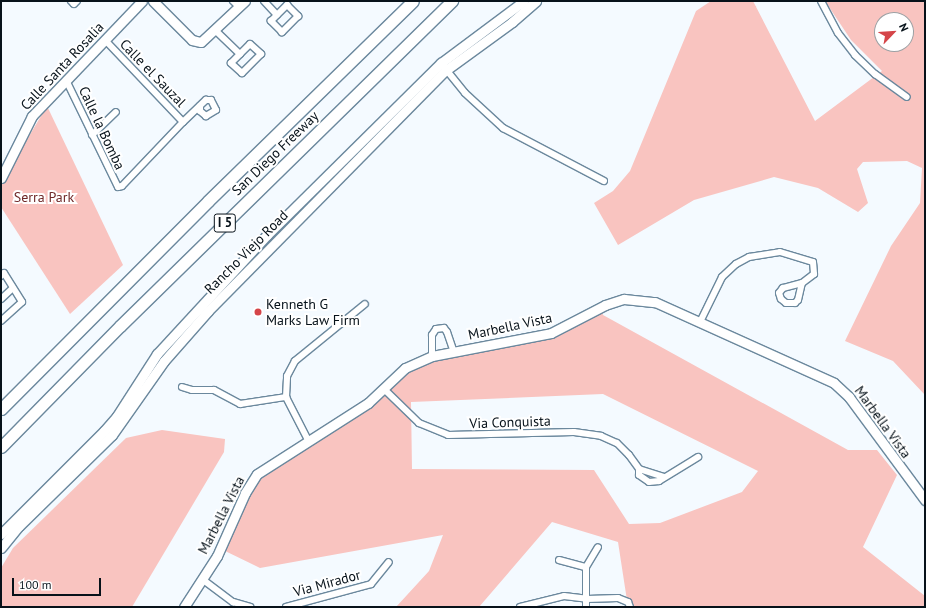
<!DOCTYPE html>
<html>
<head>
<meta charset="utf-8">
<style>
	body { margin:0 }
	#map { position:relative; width:926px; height:608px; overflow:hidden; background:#f4faff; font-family:"PT Sans",sans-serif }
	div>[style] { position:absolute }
	.green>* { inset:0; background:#f9c4c0 }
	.roads { filter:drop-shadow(1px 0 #6b889d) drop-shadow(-1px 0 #6b889d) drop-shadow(0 1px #6b889d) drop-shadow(0 -1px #6b889d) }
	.street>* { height:6px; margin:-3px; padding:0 3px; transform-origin:3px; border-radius:3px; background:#fff }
	.secondary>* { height:9px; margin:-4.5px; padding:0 4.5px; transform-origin:4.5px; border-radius:4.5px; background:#fff }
	.highway>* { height:11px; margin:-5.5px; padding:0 5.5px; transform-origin:5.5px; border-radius:5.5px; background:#fff }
	.dots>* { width:11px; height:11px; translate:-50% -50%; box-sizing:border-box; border:2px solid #fff; border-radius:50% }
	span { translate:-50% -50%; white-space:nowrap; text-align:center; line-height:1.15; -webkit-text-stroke:4px #fff; paint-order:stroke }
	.shield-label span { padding:1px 3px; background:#fff; border:1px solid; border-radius:3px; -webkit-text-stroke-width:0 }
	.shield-label { font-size:13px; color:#07121a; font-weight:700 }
	.street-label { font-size:14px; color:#07121a }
	.park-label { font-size:14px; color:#6f2929 }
	.poi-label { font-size:14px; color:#07121a }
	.left { translate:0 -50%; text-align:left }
	.frame { position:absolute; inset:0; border:2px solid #07121a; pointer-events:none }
	.north { position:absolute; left:874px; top:12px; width:40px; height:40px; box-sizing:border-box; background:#fff; border:1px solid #9ca0a3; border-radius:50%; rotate:65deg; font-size:11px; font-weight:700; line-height:16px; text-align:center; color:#07121a }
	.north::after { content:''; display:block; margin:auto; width:14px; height:18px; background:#d54549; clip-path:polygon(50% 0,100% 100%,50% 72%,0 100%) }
	.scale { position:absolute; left:12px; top:578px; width:89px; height:18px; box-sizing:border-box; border:2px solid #07121a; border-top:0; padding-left:5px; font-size:12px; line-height:14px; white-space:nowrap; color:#07121a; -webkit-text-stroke:3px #fff; paint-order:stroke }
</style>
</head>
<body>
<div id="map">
	<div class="green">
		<i style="clip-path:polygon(evenodd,711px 1px,753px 1px,815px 121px,882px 71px,851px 40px,825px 1px,925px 1px,925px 395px,893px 361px,845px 341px,891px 246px,920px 203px,922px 168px,907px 161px,863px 162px,857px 169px,868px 203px,858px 212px,818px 188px,774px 177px,694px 200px,618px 245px,594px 203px,613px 191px,630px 171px,696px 11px,711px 1px,882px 20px,906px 20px,906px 44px,882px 44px,882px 20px)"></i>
		<i style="clip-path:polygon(47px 106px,123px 265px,70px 314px,1px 207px,1px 183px)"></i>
		<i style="clip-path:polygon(evenodd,600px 307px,603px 315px,848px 450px,877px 450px,897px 475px,863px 547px,925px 596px,925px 607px,628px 607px,618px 542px,552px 522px,479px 607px,396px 607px,429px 571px,443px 535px,260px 568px,221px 549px,253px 479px,368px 403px,416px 361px,551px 333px,600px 307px,603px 394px,758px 471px,742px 492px,660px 523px,629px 524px,594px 470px,412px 469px,411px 402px,603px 394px)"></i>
		<i style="clip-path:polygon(162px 430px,225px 439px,224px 452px,132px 607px,1px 607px,1px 568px,13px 548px,126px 438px)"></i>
	</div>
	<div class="roads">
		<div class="street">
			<i style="left:71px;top:1px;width:4px;rotate:45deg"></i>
			<i style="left:74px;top:4px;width:4px;rotate:-45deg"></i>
			<i style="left:233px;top:1px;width:8px;rotate:45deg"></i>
			<i style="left:264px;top:1px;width:19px;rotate:47deg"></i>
			<i style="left:821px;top:1px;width:36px;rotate:62deg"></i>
			<i style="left:838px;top:33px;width:28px;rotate:52deg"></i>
			<i style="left:855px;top:55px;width:28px;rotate:44deg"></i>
			<i style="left:875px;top:74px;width:39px;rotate:36deg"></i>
			<i style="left:287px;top:5px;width:16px;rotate:45deg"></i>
			<i style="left:298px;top:16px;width:23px;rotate:135deg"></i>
			<i style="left:282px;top:32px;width:16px;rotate:-135deg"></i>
			<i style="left:271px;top:21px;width:23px;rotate:-45deg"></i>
			<i style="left:216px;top:31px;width:33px;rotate:44deg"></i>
			<i style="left:240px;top:54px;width:14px;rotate:-45deg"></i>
			<i style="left:250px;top:44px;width:15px;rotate:42deg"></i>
			<i style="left:261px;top:54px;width:27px;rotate:135deg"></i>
			<i style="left:242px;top:73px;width:15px;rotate:-138deg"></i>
			<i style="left:231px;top:63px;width:13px;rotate:-45deg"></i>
			<i style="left:105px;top:40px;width:113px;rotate:46.4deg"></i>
			<i style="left:444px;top:67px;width:33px;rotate:51deg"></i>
			<i style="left:465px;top:93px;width:52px;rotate:42.6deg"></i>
			<i style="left:503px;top:128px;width:114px;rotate:27.7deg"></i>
			<i style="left:66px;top:80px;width:119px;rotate:64.1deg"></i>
			<i style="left:118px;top:187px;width:4px;rotate:-14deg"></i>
			<i style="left:122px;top:186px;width:88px;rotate:-46.4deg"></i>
			<i style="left:183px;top:122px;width:32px;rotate:-44deg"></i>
			<i style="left:206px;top:100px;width:5px"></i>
			<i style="left:211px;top:100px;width:11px;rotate:63deg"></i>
			<i style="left:216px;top:110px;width:12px;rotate:149deg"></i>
			<i style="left:206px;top:116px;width:8px;rotate:-140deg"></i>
			<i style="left:200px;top:111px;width:5px;rotate:-90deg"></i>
			<i style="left:92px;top:135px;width:33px;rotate:-44deg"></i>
			<i style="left:1px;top:276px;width:4px;rotate:-45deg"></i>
			<i style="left:4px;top:273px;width:34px;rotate:58deg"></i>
			<i style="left:22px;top:302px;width:28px;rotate:138deg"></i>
			<i style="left:1px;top:299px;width:16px;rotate:-43deg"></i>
			<i style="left:700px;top:322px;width:50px;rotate:-63.9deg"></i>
			<i style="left:722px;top:277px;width:19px;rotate:-43deg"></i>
			<i style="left:736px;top:264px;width:15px;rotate:-28deg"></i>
			<i style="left:749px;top:257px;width:31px;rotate:-9deg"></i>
			<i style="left:780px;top:252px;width:34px;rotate:17deg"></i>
			<i style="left:813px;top:262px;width:12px;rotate:85deg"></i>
			<i style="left:814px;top:274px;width:15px;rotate:143deg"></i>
			<i style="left:802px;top:283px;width:20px;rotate:165deg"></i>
			<i style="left:783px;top:288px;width:6px;rotate:129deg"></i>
			<i style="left:779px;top:293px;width:6px;rotate:72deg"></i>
			<i style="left:781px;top:299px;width:6px;rotate:39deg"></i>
			<i style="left:786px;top:303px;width:9px"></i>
			<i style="left:795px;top:303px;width:4px;rotate:-45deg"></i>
			<i style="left:798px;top:300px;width:17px;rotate:-77deg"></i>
			<i style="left:432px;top:356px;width:21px;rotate:-90deg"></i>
			<i style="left:432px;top:335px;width:7px;rotate:-56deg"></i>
			<i style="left:436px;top:329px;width:8px;rotate:-7deg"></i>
			<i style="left:444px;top:328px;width:5px;rotate:53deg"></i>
			<i style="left:447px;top:332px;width:21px;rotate:71deg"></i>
			<i style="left:182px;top:387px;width:10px;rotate:17deg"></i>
			<i style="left:192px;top:390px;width:22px"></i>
			<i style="left:214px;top:390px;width:30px;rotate:28deg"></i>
			<i style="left:240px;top:404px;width:47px;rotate:-8.7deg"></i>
			<i style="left:384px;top:389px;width:49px;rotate:44.2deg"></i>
			<i style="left:419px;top:423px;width:31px;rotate:22deg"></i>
			<i style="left:448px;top:435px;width:126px;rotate:-1.4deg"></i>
			<i style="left:574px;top:432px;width:27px;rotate:8deg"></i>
			<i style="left:601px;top:436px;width:17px;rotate:24deg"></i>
			<i style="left:617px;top:443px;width:17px;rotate:45deg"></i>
			<i style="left:629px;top:455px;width:17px;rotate:54deg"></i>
			<i style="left:639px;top:469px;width:6px;rotate:90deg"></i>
			<i style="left:639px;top:475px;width:12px;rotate:35deg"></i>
			<i style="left:649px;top:482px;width:10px;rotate:-6deg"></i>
			<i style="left:659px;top:481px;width:46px;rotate:-31.6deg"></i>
			<i style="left:308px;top:440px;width:48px;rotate:-117.1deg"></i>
			<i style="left:286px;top:397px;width:21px;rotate:-87deg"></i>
			<i style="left:287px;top:376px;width:17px;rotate:-62deg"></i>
			<i style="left:295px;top:361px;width:90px;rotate:-39.2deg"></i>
			<i style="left:639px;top:469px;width:25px;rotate:18deg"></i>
			<i style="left:559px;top:560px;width:28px;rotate:15deg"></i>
			<i style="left:586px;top:567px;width:40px;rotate:90deg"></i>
			<i style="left:586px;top:567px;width:23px;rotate:-59deg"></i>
			<i style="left:202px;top:579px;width:39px;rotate:37deg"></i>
			<i style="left:233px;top:602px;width:18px;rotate:16deg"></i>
			<i style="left:286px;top:607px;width:88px;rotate:-15.1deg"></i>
			<i style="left:371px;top:584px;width:28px;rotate:-51deg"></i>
			<i style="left:520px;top:607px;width:45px;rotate:-14deg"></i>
			<i style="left:564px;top:596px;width:23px;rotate:7deg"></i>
			<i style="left:587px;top:599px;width:31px;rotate:-2deg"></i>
			<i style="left:618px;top:598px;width:11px;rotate:22deg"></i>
			<i style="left:628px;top:602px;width:5px;rotate:68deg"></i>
		</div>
		<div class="secondary">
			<i style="left:153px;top:1px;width:55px;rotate:45deg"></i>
			<i style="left:192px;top:40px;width:9px;rotate:13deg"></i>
			<i style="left:201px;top:42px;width:60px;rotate:-43deg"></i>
			<i style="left:1px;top:178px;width:69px;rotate:-63.4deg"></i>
			<i style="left:32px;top:116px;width:159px;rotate:-46.3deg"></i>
			<i style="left:1px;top:534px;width:146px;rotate:-45deg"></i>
			<i style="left:104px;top:431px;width:20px;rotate:-49deg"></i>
			<i style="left:117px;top:416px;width:74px;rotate:-57.2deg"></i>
			<i style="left:157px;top:354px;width:162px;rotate:-47.3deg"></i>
			<i style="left:267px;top:235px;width:245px;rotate:-44.7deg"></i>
			<i style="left:441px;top:63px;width:104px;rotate:-36.8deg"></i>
			<i style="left:1px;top:548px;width:28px;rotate:-51deg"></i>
			<i style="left:19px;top:526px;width:130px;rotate:-44.4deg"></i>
			<i style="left:112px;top:435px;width:90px;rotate:-54.9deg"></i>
			<i style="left:164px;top:361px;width:67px;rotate:-48.7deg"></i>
			<i style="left:208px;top:311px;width:339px;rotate:-45.4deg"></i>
			<i style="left:446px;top:70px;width:82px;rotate:-36deg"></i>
			<i style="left:512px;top:22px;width:32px;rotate:-41deg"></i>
			<i style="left:184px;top:607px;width:61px;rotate:-57.1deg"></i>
			<i style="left:217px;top:556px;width:69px;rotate:-66deg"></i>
			<i style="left:245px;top:493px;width:22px;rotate:-58deg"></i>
			<i style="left:257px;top:474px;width:132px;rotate:-32.6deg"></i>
			<i style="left:368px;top:403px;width:51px;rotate:-43.4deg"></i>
			<i style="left:405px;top:368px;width:30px;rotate:-24deg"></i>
			<i style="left:432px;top:356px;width:121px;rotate:-10.9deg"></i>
			<i style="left:551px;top:333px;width:61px;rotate:-27.4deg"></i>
			<i style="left:605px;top:305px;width:20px;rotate:-18deg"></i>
			<i style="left:624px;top:299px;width:31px;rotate:6deg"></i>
			<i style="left:655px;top:302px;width:196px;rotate:24.3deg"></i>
			<i style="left:834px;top:383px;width:21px;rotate:43deg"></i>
			<i style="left:849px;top:397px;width:128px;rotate:53.6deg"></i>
		</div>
		<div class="highway">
			<i style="left:1px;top:409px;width:293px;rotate:-45.1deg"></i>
			<i style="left:208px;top:201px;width:286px;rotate:-44.3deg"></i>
			<i style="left:1px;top:447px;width:170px;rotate:-45.5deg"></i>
			<i style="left:120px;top:326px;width:465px;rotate:-44.4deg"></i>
		</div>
	</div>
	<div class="dots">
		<i style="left:258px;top:312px;background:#d54549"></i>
	</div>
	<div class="shield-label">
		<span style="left:225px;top:223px">I 5</span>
	</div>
	<div class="street-label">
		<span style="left:62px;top:66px;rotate:-47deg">Calle Santa Rosalia</span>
		<span style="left:153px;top:73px;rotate:46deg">Calle el Sauzal</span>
		<span style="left:102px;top:128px;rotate:65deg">Calle la Bomba</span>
		<span style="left:275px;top:153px;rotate:-44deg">San Diego Freeway</span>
		<span style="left:246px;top:252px;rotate:-45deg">Rancho Viejo Road</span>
		<span style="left:510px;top:326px;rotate:-12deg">Marbella Vista</span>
		<span style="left:510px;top:422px;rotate:-2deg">Via Conquista</span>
		<span style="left:883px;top:422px;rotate:54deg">Marbella Vista</span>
		<span style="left:221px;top:515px;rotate:-63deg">Marbella Vista</span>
		<span style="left:327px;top:583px;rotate:-15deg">Via Mirador</span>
	</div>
	<div class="park-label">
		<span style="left:44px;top:197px">Serra Park</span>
	</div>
	<div class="poi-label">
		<span class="left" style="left:266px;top:312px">Kenneth G<br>Marks Law Firm</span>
	</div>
	<div class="frame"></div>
	<div class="north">N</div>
	<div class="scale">100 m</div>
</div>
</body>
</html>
